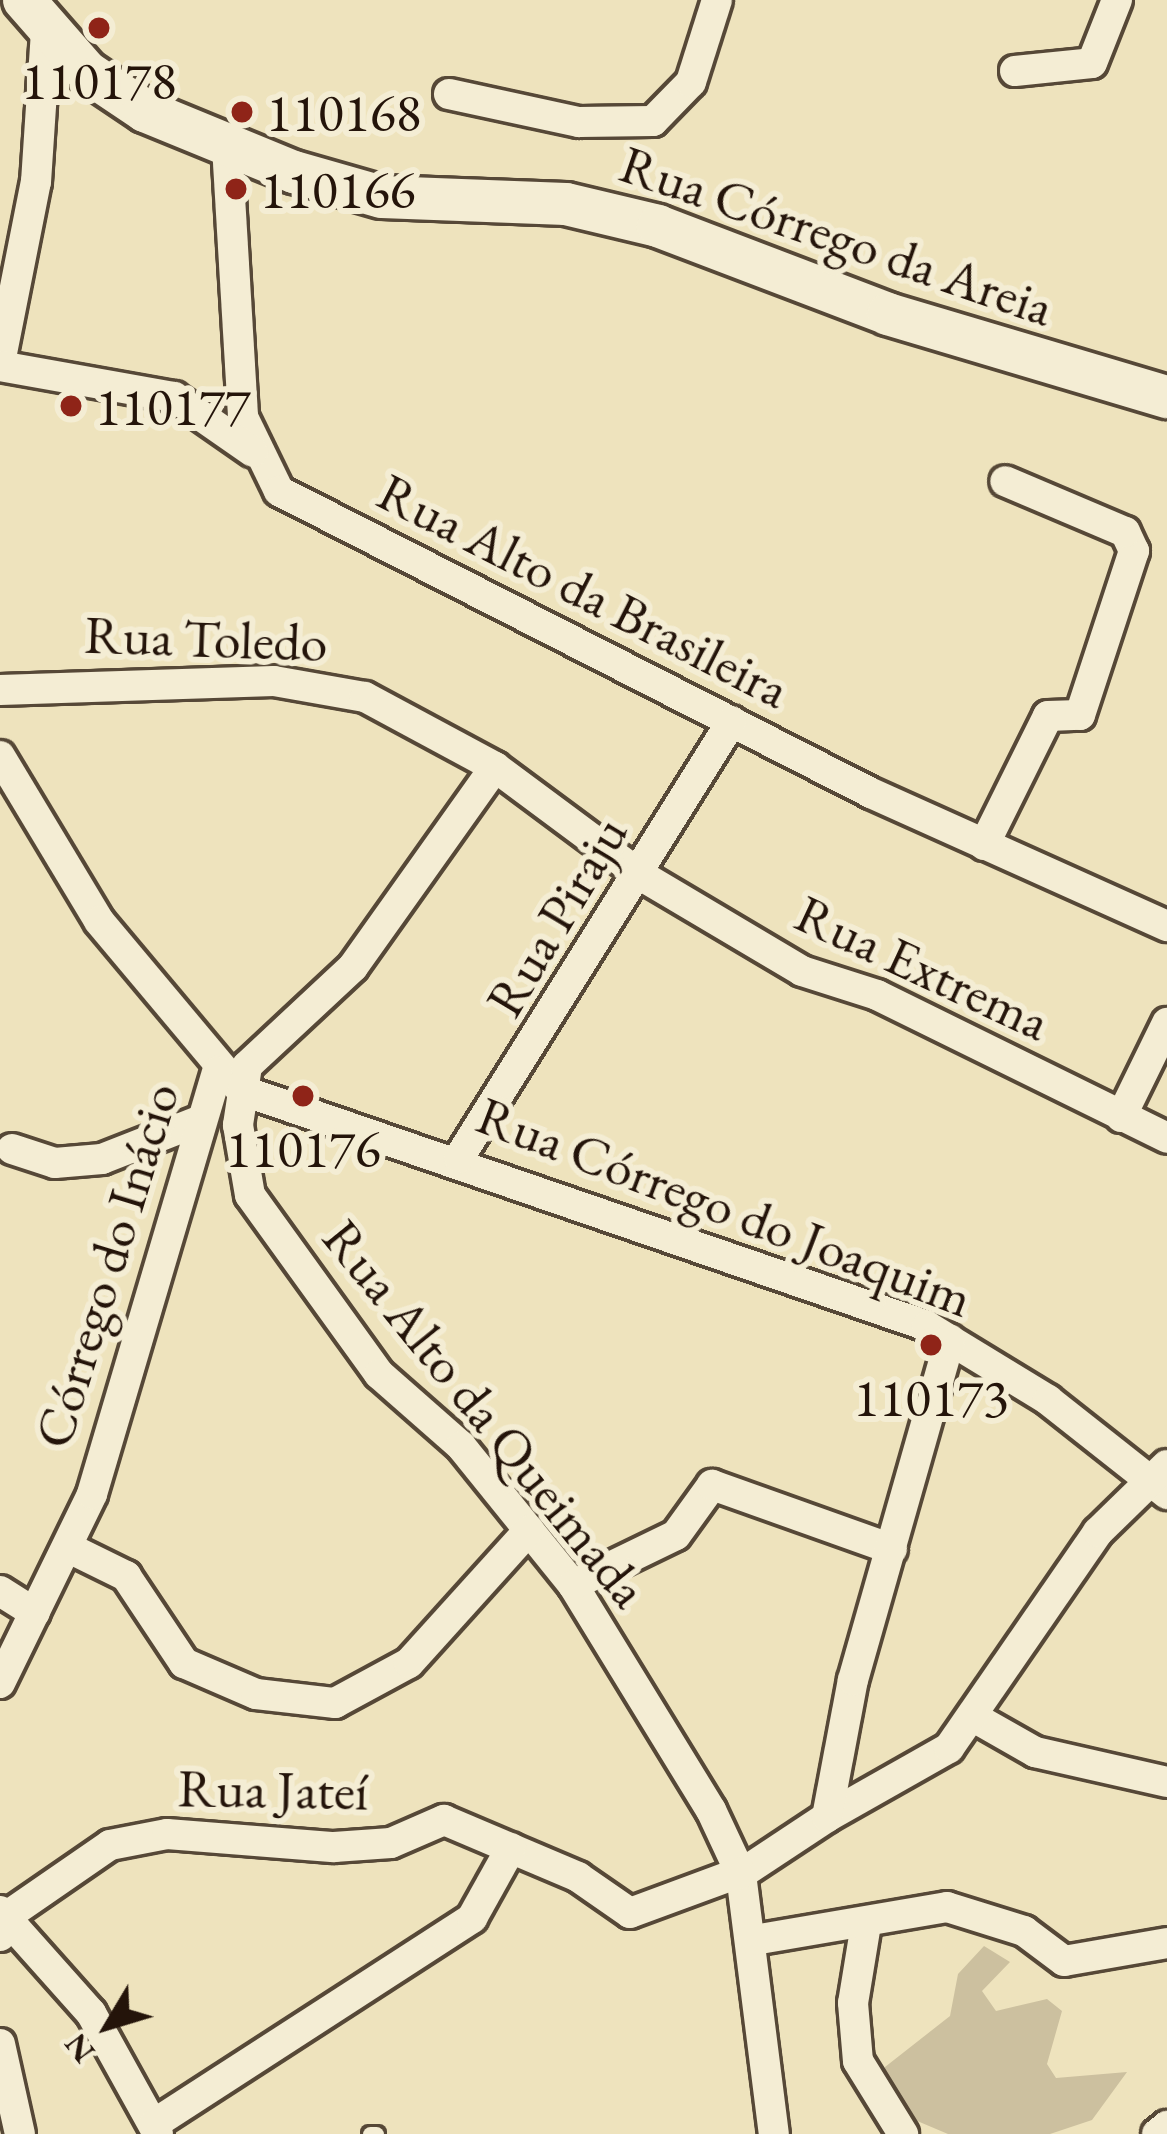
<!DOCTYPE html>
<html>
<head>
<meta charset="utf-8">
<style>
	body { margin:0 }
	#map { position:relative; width:1167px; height:2134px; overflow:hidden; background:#eee3bd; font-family:"EB Garamond",serif }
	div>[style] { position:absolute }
	.green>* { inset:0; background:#ccc09f }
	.roads { filter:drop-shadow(3px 0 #564837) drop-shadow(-3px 0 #564837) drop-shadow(0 3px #564837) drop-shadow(0 -3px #564837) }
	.lane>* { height:15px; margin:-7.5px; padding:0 7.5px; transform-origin:7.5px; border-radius:7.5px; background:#f4edd4 }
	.street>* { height:30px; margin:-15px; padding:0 15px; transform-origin:15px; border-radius:15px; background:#f4edd4 }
	.secondary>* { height:42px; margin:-21px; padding:0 21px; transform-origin:21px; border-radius:21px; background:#f4edd4 }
	.dots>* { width:33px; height:33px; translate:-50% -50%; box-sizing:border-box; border:6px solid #f4edd4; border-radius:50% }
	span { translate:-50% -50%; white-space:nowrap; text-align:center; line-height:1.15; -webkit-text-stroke:12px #f4edd4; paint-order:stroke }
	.poi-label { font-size:54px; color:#24140a }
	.left { translate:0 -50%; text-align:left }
	.street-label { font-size:54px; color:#24140a }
	.north { position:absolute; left:48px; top:1966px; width:120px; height:120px; -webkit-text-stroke:9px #f4edd4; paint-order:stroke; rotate:232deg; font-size:33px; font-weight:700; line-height:48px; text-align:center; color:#24140a }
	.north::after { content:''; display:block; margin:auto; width:42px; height:54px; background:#24140a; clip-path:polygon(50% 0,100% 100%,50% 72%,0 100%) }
</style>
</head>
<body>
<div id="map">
	<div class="green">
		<i style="clip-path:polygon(984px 1946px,1010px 1962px,982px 1991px,996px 2011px,1047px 1999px,1062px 2011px,1047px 2064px,1056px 2078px,1127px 2072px,1092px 2120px,1050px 2134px,948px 2134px,903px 2115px,885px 2090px,885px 2067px,950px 2016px,958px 1974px)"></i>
	</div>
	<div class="roads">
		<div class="lane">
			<i style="left:370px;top:2134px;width:6px"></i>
		</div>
		<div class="street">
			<i style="left:1015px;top:71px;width:77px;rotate:-5.9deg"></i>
			<i style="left:1092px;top:63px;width:68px;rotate:-68.4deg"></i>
			<i style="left:449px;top:94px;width:133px;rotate:12.2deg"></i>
			<i style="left:579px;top:122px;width:74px;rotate:-0.8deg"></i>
			<i style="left:653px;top:121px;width:54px;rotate:-45.7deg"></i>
			<i style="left:691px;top:82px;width:86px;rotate:-72.4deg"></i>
			<i style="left:227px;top:146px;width:271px;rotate:86.6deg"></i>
			<i style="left:243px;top:417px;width:82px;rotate:64.1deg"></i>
			<i style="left:279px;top:491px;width:665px;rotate:27.03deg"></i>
			<i style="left:871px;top:793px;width:325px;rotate:24.2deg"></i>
			<i style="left:0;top:363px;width:185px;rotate:-78.8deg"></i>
			<i style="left:36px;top:182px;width:150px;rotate:-86.2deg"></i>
			<i style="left:0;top:366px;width:177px;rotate:10.1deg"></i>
			<i style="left:174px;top:397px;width:96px;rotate:34.8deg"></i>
			<i style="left:0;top:690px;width:274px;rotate:-1.9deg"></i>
			<i style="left:274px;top:681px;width:92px;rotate:10deg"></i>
			<i style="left:365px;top:697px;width:148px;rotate:28.3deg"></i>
			<i style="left:495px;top:767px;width:183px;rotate:36.6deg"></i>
			<i style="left:642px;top:876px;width:186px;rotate:30.7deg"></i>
			<i style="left:802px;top:971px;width:79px;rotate:17.7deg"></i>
			<i style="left:877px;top:995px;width:323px;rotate:26.2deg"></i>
			<i style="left:0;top:756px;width:192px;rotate:59deg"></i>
			<i style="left:99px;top:921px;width:221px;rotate:50deg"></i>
			<i style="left:241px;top:1090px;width:725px;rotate:18.98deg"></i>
			<i style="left:927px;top:1326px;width:142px;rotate:31.4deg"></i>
			<i style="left:1048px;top:1400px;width:152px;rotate:38.3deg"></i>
			<i style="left:495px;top:767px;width:245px;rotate:125.4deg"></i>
			<i style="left:353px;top:967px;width:145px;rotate:137deg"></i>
			<i style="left:247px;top:1066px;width:60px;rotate:98.7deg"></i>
			<i style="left:238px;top:1125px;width:71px;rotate:80.3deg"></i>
			<i style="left:250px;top:1195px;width:221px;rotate:54.2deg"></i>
			<i style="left:379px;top:1374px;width:109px;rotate:41.3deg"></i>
			<i style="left:461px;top:1446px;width:179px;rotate:51.1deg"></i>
			<i style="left:573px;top:1585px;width:264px;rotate:58.5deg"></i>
			<i style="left:711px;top:1810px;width:71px;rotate:64.9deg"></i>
			<i style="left:741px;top:1874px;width:262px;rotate:82.8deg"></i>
			<i style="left:984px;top:845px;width:144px;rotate:-63.6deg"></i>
			<i style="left:1048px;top:716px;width:32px;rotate:-2deg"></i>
			<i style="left:1080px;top:715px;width:173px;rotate:-71.8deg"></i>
			<i style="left:1134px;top:551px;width:21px;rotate:-115deg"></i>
			<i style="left:1125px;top:532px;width:130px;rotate:-157deg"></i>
			<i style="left:1121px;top:1117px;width:105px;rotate:-63.9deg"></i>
			<i style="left:12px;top:1149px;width:45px;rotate:18deg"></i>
			<i style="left:55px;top:1163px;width:47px;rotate:-4.9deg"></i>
			<i style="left:102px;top:1159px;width:104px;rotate:-21.4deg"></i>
			<i style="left:459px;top:1158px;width:515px;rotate:-58.01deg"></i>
			<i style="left:69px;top:1548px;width:64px;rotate:26.2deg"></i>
			<i style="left:126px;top:1576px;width:105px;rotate:56.3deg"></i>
			<i style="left:184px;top:1663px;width:78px;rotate:23.3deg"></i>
			<i style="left:256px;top:1694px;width:80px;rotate:6.5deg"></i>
			<i style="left:335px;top:1703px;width:84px;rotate:-28.4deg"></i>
			<i style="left:409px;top:1663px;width:179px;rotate:-47.9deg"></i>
			<i style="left:573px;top:1585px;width:114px;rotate:-25.9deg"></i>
			<i style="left:676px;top:1535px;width:62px;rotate:-54.2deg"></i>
			<i style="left:712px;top:1485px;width:191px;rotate:19.6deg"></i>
			<i style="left:0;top:1591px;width:41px;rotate:32.2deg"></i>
			<i style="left:0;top:1683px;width:210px;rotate:-64deg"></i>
			<i style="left:92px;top:1494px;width:441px;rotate:-73.5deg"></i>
			<i style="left:977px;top:1719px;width:67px;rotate:29.6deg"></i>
			<i style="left:1035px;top:1752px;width:135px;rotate:12.8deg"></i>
			<i style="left:827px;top:1817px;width:140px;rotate:-29.5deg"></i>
			<i style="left:949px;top:1748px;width:262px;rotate:-55.4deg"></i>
			<i style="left:1098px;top:1532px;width:96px;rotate:-44.2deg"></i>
			<i style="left:741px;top:1874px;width:103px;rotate:-33.5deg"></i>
			<i style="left:827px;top:1817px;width:139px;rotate:-79.3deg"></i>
			<i style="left:853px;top:1680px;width:354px;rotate:-74.1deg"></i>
			<i style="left:0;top:1911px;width:137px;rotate:48.3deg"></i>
			<i style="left:91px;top:2013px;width:138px;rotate:61deg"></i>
			<i style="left:866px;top:1924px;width:80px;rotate:99.3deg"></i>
			<i style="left:853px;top:2003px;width:58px;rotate:85.1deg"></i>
			<i style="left:858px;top:2061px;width:86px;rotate:58.3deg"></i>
			<i style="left:0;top:1936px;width:21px;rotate:-71deg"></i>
			<i style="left:7px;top:1916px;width:125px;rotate:-34.6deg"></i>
			<i style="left:110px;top:1845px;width:58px;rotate:-10.9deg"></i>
			<i style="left:167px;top:1834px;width:168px;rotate:4.5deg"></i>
			<i style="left:334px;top:1847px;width:57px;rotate:-4deg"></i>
			<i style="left:391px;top:1843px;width:58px;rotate:-23.5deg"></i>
			<i style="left:444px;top:1820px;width:146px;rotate:23deg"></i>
			<i style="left:578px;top:1877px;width:63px;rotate:34.7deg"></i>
			<i style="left:630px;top:1913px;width:118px;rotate:-20.3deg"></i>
			<i style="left:754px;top:1940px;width:196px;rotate:-9.7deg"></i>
			<i style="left:947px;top:1907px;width:81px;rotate:17.3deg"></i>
			<i style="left:1024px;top:1931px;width:50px;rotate:36.9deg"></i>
			<i style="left:1064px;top:1961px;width:105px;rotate:-9.9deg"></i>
			<i style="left:0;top:2044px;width:92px;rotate:77.5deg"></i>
			<i style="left:154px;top:2124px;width:379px;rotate:-32.9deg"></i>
			<i style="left:472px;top:1918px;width:80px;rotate:-60.9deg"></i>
			<i style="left:1157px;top:2134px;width:13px;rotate:-39deg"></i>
		</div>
		<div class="secondary">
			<i style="left:24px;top:0;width:96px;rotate:48.8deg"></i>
			<i style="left:87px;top:72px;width:70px;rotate:33.9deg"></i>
			<i style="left:145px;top:111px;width:161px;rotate:22.3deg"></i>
			<i style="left:294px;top:172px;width:91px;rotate:15.9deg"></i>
			<i style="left:382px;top:197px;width:184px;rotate:2.2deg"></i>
			<i style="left:566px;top:204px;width:95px;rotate:13.4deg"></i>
			<i style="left:658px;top:226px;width:246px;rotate:20.9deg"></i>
			<i style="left:888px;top:314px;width:291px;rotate:16.6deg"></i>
		</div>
	</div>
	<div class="dots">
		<i style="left:99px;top:28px;background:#8f2418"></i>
		<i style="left:242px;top:112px;background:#8f2418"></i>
		<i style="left:236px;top:189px;background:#8f2418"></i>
		<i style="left:71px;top:406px;background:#8f2418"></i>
		<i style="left:303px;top:1096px;background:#8f2418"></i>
		<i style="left:931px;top:1345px;background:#8f2418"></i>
	</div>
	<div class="poi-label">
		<span style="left:99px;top:80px">110178</span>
		<span class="left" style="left:266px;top:112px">110168</span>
		<span class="left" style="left:260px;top:189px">110166</span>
		<span class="left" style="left:95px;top:406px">110177</span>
		<span style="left:303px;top:1148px">110176</span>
		<span style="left:931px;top:1397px">110173</span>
	</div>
	<div class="street-label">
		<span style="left:837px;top:235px;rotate:19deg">Rua Córrego da Areia</span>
		<span style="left:584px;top:590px;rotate:27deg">Rua Alto da Brasileira</span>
		<span style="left:206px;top:638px;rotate:2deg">Rua Toledo</span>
		<span style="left:556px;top:916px;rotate:-59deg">Rua Piraju</span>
		<span style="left:923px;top:967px;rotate:25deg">Rua Extrema</span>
		<span style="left:725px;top:1206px;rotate:21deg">Rua Córrego do Joaquim</span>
		<span style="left:106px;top:1265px;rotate:-73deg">Córrego do Inácio</span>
		<span style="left:486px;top:1413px;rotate:51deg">Rua Alto da Queimada</span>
		<span style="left:273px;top:1789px;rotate:1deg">Rua Jateí</span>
	</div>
	<div class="north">N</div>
</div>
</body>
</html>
